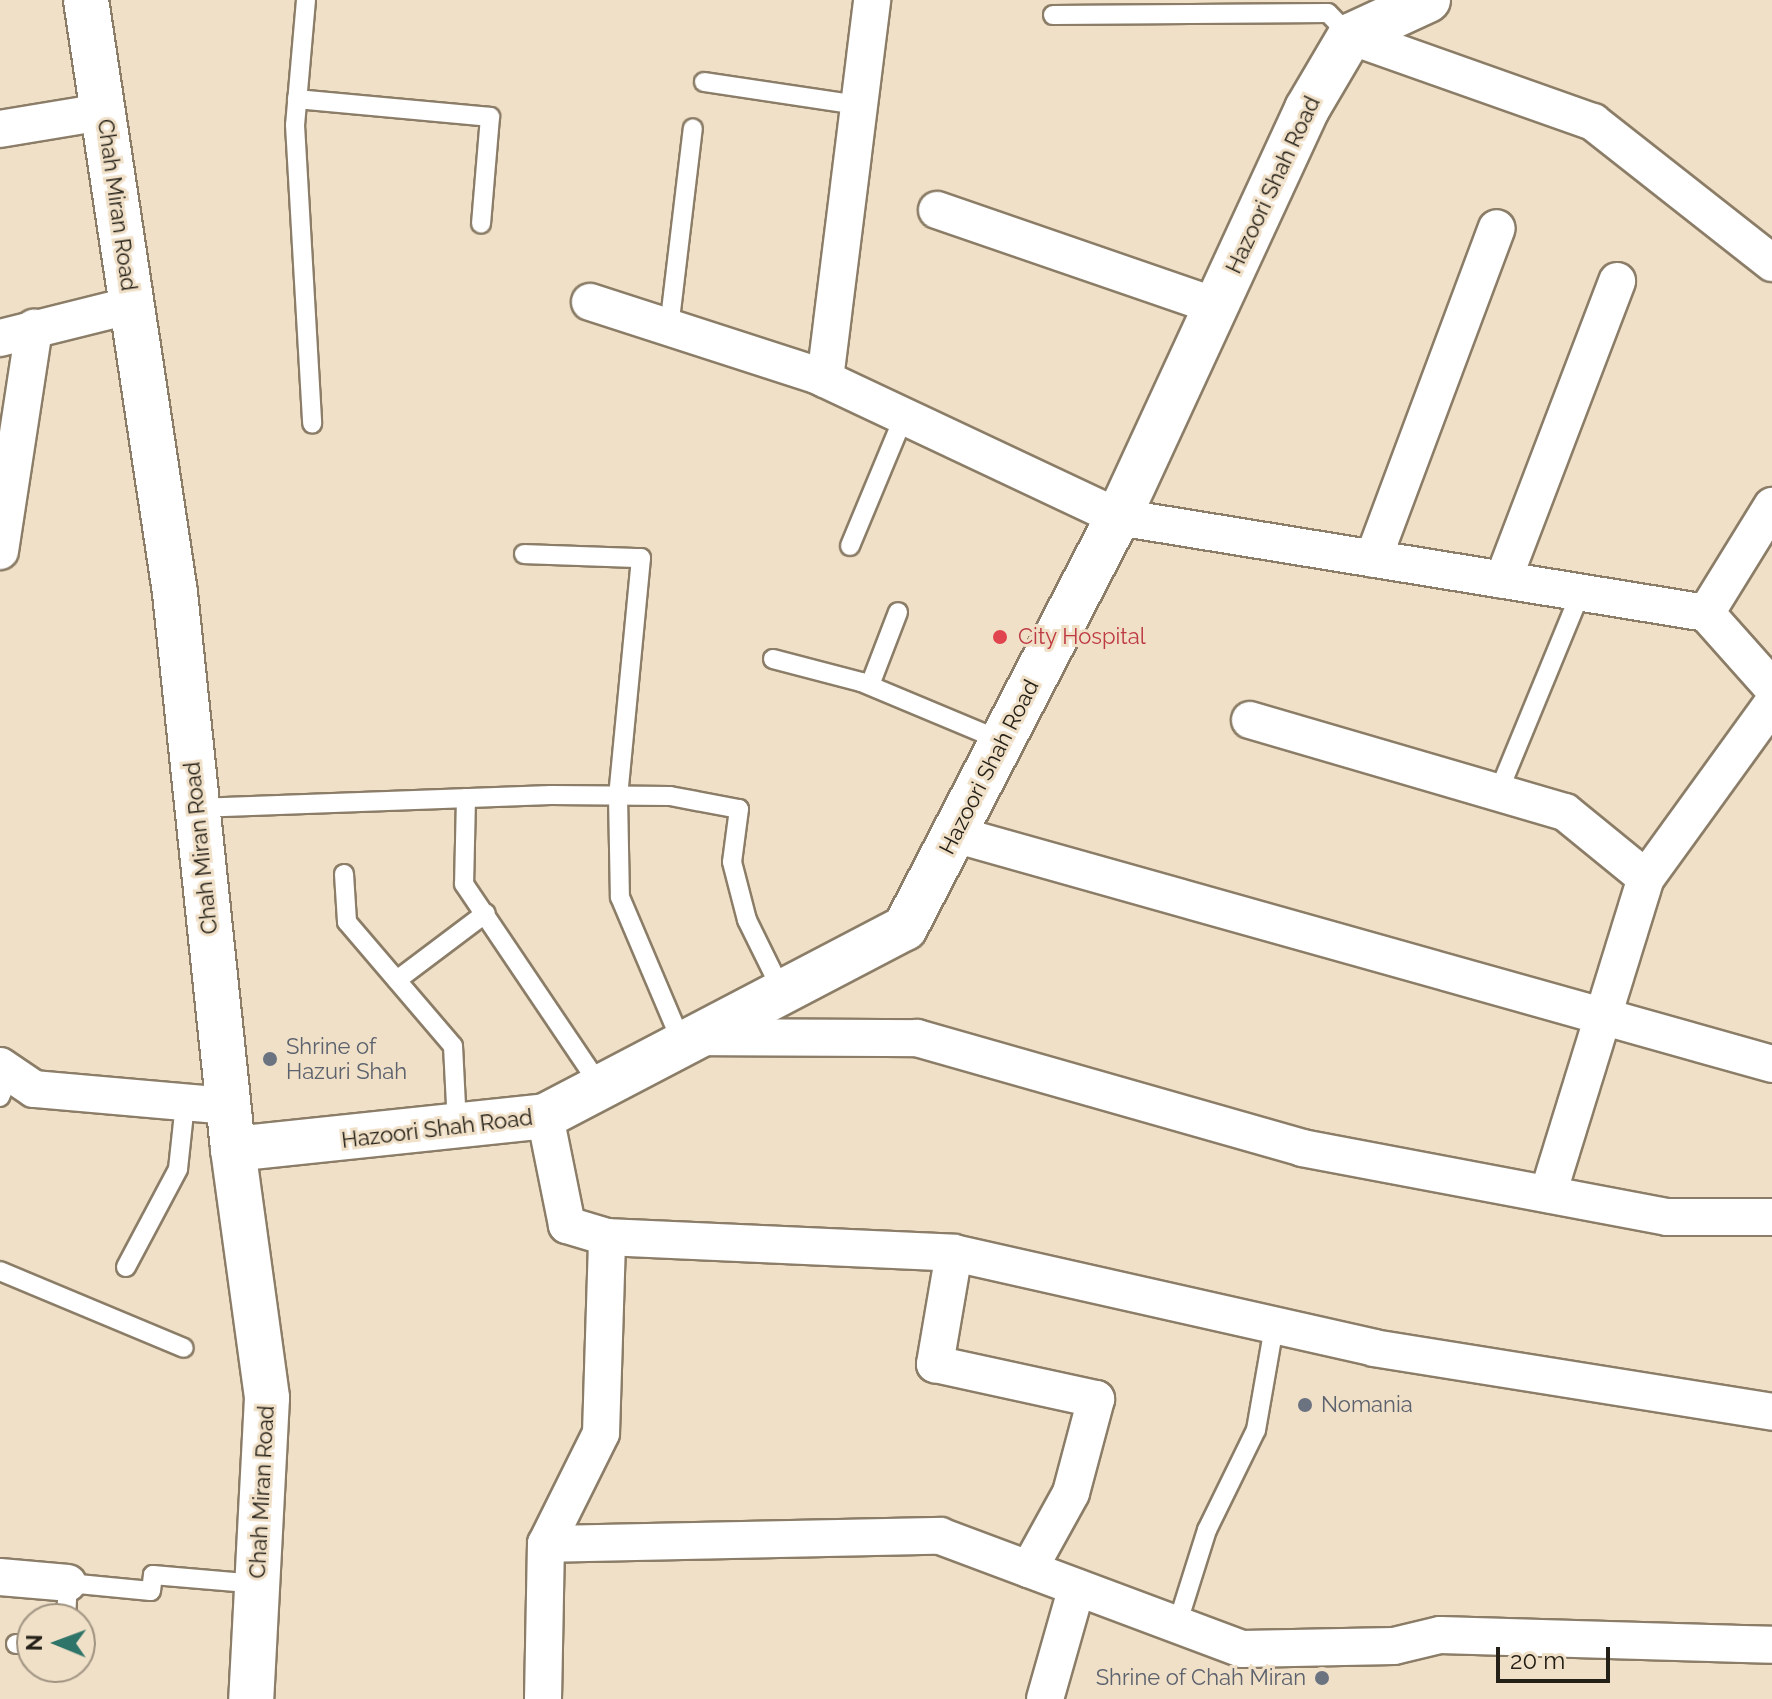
<!DOCTYPE html>
<html>
<head>
<meta charset="utf-8">
<style>
	body { margin:0 }
	#map { position:relative; width:1772px; height:1699px; overflow:hidden; background:#f0e0c8; font-family:Raleway,sans-serif }
	div>[style] { position:absolute }
	.roads { filter:drop-shadow(2px 0 #8b7d67) drop-shadow(-2px 0 #8b7d67) drop-shadow(0 2px #8b7d67) drop-shadow(0 -2px #8b7d67) }
	.service>* { height:18px; margin:-9px; padding:0 9px; transform-origin:9px; border-radius:9px; background:#fff }
	.minor>* { height:36px; margin:-18px; padding:0 18px; transform-origin:18px; border-radius:18px; background:#fff }
	.tertiary>* { height:44px; margin:-22px; padding:0 22px; transform-origin:22px; border-radius:22px; background:#fff }
	.secondary>* { height:44px; margin:-22px; padding:0 22px; transform-origin:22px; border-radius:22px; background:#fff }
	.dots>* { width:22px; height:22px; translate:-50% -50%; box-sizing:border-box; border:4px solid #f0e0c8; border-radius:50% }
	span { translate:-50% -50%; white-space:nowrap; text-align:center; line-height:1.15; -webkit-text-stroke:6px #f0e0c8; paint-order:stroke }
	.street-label { font-size:22px; color:#252017 }
	.health-label { font-size:22px; color:#be3a42 }
	.left { translate:0 -50%; text-align:left }
	.worship-label { font-size:22px; color:#5b616d }
	.right { translate:-100% -50%; text-align:right }
	.north { position:absolute; left:16px; top:1603px; width:80px; height:80px; box-sizing:border-box; background:#f0e0c8; border:2px solid #9f9381; border-radius:50%; rotate:271deg; font-size:22px; font-weight:700; line-height:32px; text-align:center; color:#252017 }
	.north::after { content:''; display:block; margin:auto; width:28px; height:36px; background:#2f7468; clip-path:polygon(50% 0,100% 100%,50% 72%,0 100%) }
	.scale { position:absolute; left:1496px; top:1647px; width:114px; height:36px; box-sizing:border-box; border:4px solid #252017; border-top:0; padding-left:10px; font-size:24px; line-height:28px; white-space:nowrap; color:#252017; -webkit-text-stroke:6px #f0e0c8; paint-order:stroke }
</style>
</head>
<body>
<div id="map">
	<div class="roads">
		<div class="service">
			<i style="left:306px;top:0;width:125px;rotate:95deg"></i>
			<i style="left:295px;top:125px;width:299px;rotate:86.7deg"></i>
			<i style="left:1053px;top:15px;width:275px;rotate:-0.4deg"></i>
			<i style="left:1328px;top:13px;width:32px;rotate:46deg"></i>
			<i style="left:704px;top:82px;width:155px;rotate:8.5deg"></i>
			<i style="left:297px;top:99px;width:194px;rotate:5.3deg"></i>
			<i style="left:490px;top:117px;width:107px;rotate:94.8deg"></i>
			<i style="left:669px;top:328px;width:201px;rotate:-83.2deg"></i>
			<i style="left:850px;top:546px;width:141px;rotate:-67.4deg"></i>
			<i style="left:524px;top:554px;width:117px;rotate:2deg"></i>
			<i style="left:641px;top:558px;width:239px;rotate:95.5deg"></i>
			<i style="left:618px;top:796px;width:101px;rotate:88.9deg"></i>
			<i style="left:620px;top:897px;width:159px;rotate:67deg"></i>
			<i style="left:773px;top:659px;width:91px;rotate:14.6deg"></i>
			<i style="left:861px;top:682px;width:153px;rotate:22.7deg"></i>
			<i style="left:870px;top:685px;width:78px;rotate:-69deg"></i>
			<i style="left:1498px;top:793px;width:217px;rotate:-67.6deg"></i>
			<i style="left:466px;top:798px;width:86px;rotate:91.3deg"></i>
			<i style="left:464px;top:884px;width:244px;rotate:56deg"></i>
			<i style="left:197px;top:808px;width:354px;rotate:-2.1deg"></i>
			<i style="left:551px;top:795px;width:119px;rotate:0.5deg"></i>
			<i style="left:670px;top:796px;width:70px;rotate:10.7deg"></i>
			<i style="left:739px;top:809px;width:53px;rotate:97.5deg"></i>
			<i style="left:732px;top:862px;width:60px;rotate:75.5deg"></i>
			<i style="left:747px;top:920px;width:79px;rotate:63.8deg"></i>
			<i style="left:344px;top:874px;width:48px;rotate:86.4deg"></i>
			<i style="left:347px;top:922px;width:163px;rotate:49.5deg"></i>
			<i style="left:453px;top:1046px;width:79px;rotate:87.1deg"></i>
			<i style="left:397px;top:980px;width:111px;rotate:-37deg"></i>
			<i style="left:0;top:1097px;width:26px;rotate:-67deg"></i>
			<i style="left:126px;top:1267px;width:111px;rotate:-62deg"></i>
			<i style="left:178px;top:1169px;width:66px;rotate:-83.9deg"></i>
			<i style="left:0;top:1271px;width:199px;rotate:22.7deg"></i>
			<i style="left:66px;top:1619px;width:36px;rotate:-87deg"></i>
			<i style="left:68px;top:1583px;width:83px;rotate:5.5deg"></i>
			<i style="left:151px;top:1591px;width:16px;rotate:-83deg"></i>
			<i style="left:153px;top:1575px;width:104px;rotate:4.9deg"></i>
			<i style="left:1177px;top:1625px;width:100px;rotate:-72.5deg"></i>
			<i style="left:1207px;top:1530px;width:111px;rotate:-63.9deg"></i>
			<i style="left:1256px;top:1430px;width:105px;rotate:-80.1deg"></i>
			<i style="left:16px;top:1644px;width:16px"></i>
		</div>
		<div class="minor">
			<i style="left:1350px;top:36px;width:258px;rotate:19.5deg"></i>
			<i style="left:1593px;top:122px;width:228px;rotate:38.2deg"></i>
			<i style="left:0;top:129px;width:104px;rotate:-9.4deg"></i>
			<i style="left:937px;top:210px;width:295px;rotate:19deg"></i>
			<i style="left:590px;top:302px;width:237px;rotate:17.9deg"></i>
			<i style="left:816px;top:375px;width:334px;rotate:25.2deg"></i>
			<i style="left:1118px;top:517px;width:596px;rotate:9.27deg"></i>
			<i style="left:1706px;top:613px;width:99px;rotate:48.3deg"></i>
			<i style="left:0;top:338px;width:136px;rotate:-14deg"></i>
			<i style="left:825px;top:379px;width:382px;rotate:-82.9deg"></i>
			<i style="left:0;top:551px;width:226px;rotate:-81.3deg"></i>
			<i style="left:1373px;top:559px;width:353px;rotate:-69.5deg"></i>
			<i style="left:1503px;top:580px;width:320px;rotate:-69.1deg"></i>
			<i style="left:1706px;top:613px;width:126px;rotate:-58.3deg"></i>
			<i style="left:1250px;top:720px;width:328px;rotate:16.3deg"></i>
			<i style="left:1565px;top:812px;width:104px;rotate:39.2deg"></i>
			<i style="left:954px;top:834px;width:850px;rotate:15.7deg"></i>
			<i style="left:695px;top:1037px;width:222px;rotate:0.3deg"></i>
			<i style="left:917px;top:1038px;width:400px;rotate:15.9deg"></i>
			<i style="left:1302px;top:1148px;width:371px;rotate:10.7deg"></i>
			<i style="left:1667px;top:1217px;width:105px"></i>
			<i style="left:0;top:1066px;width:41px;rotate:34.1deg"></i>
			<i style="left:34px;top:1089px;width:195px;rotate:5deg"></i>
			<i style="left:1548px;top:1194px;width:331px;rotate:-72.8deg"></i>
			<i style="left:1646px;top:878px;width:215px;rotate:-54.1deg"></i>
			<i style="left:607px;top:1237px;width:347px;rotate:2.6deg"></i>
			<i style="left:954px;top:1253px;width:431px;rotate:12.7deg"></i>
			<i style="left:1374px;top:1348px;width:403px;rotate:9.1deg"></i>
			<i style="left:954px;top:1253px;width:113px;rotate:99.7deg"></i>
			<i style="left:935px;top:1364px;width:165px;rotate:12.3deg"></i>
			<i style="left:1096px;top:1399px;width:97px;rotate:104.9deg"></i>
			<i style="left:1071px;top:1493px;width:87px;rotate:118.9deg"></i>
			<i style="left:546px;top:1544px;width:394px;rotate:-1.2deg"></i>
			<i style="left:940px;top:1536px;width:322px;rotate:20.5deg"></i>
			<i style="left:1242px;top:1649px;width:152px;rotate:-1.1deg"></i>
			<i style="left:1394px;top:1646px;width:47px;rotate:-13.4deg"></i>
			<i style="left:1440px;top:1635px;width:332px;rotate:1.7deg"></i>
			<i style="left:0;top:1577px;width:68px;rotate:5deg"></i>
			<i style="left:543px;top:1699px;width:155px;rotate:-88.9deg"></i>
			<i style="left:546px;top:1544px;width:124px;rotate:-63.6deg"></i>
			<i style="left:601px;top:1433px;width:196px;rotate:-88.2deg"></i>
			<i style="left:607px;top:1237px;width:42px;rotate:-163.3deg"></i>
			<i style="left:567px;top:1225px;width:111px;rotate:-101.4deg"></i>
			<i style="left:1045px;top:1699px;width:116px;rotate:-74.1deg"></i>
		</div>
		<div class="tertiary">
			<i style="left:233px;top:1149px;width:314px;rotate:-6deg"></i>
			<i style="left:545px;top:1116px;width:406px;rotate:-27.6deg"></i>
			<i style="left:905px;top:928px;width:479px;rotate:-62.6deg"></i>
			<i style="left:1125px;top:503px;width:434px;rotate:-65.2deg"></i>
			<i style="left:1307px;top:109px;width:85px;rotate:-59.5deg"></i>
			<i style="left:1350px;top:36px;width:86px;rotate:-24.8deg"></i>
		</div>
		<div class="secondary">
			<i style="left:86px;top:0;width:600px;rotate:81.46deg"></i>
			<i style="left:175px;top:593px;width:559px;rotate:84.04deg"></i>
			<i style="left:233px;top:1149px;width:251px;rotate:82.2deg"></i>
			<i style="left:267px;top:1398px;width:301px;rotate:93deg"></i>
		</div>
	</div>
	<div class="dots">
		<i style="left:1000px;top:637px;background:#e0444e"></i>
		<i style="left:270px;top:1059px;background:#6b7280"></i>
		<i style="left:1305px;top:1405px;background:#6b7280"></i>
		<i style="left:1322px;top:1678px;background:#6b7280"></i>
	</div>
	<div class="street-label">
		<span style="left:1273px;top:185px;rotate:-65deg">Hazoori Shah Road</span>
		<span style="left:117px;top:205px;rotate:82deg">Chah Miran Road</span>
		<span style="left:989px;top:767px;rotate:-63deg">Hazoori Shah Road</span>
		<span style="left:201px;top:848px;rotate:-96deg">Chah Miran Road</span>
		<span style="left:437px;top:1129px;rotate:-7deg">Hazoori Shah Road</span>
		<span style="left:262px;top:1492px;rotate:-87deg">Chah Miran Road</span>
	</div>
	<div class="health-label">
		<span class="left" style="left:1018px;top:637px">City Hospital</span>
	</div>
	<div class="worship-label">
		<span class="left" style="left:286px;top:1059px">Shrine of<br>Hazuri Shah</span>
		<span class="left" style="left:1321px;top:1405px">Nomania</span>
		<span class="right" style="left:1306px;top:1678px">Shrine of Chah Miran</span>
	</div>
	<div class="north">N</div>
	<div class="scale">20 m</div>
</div>
</body>
</html>
